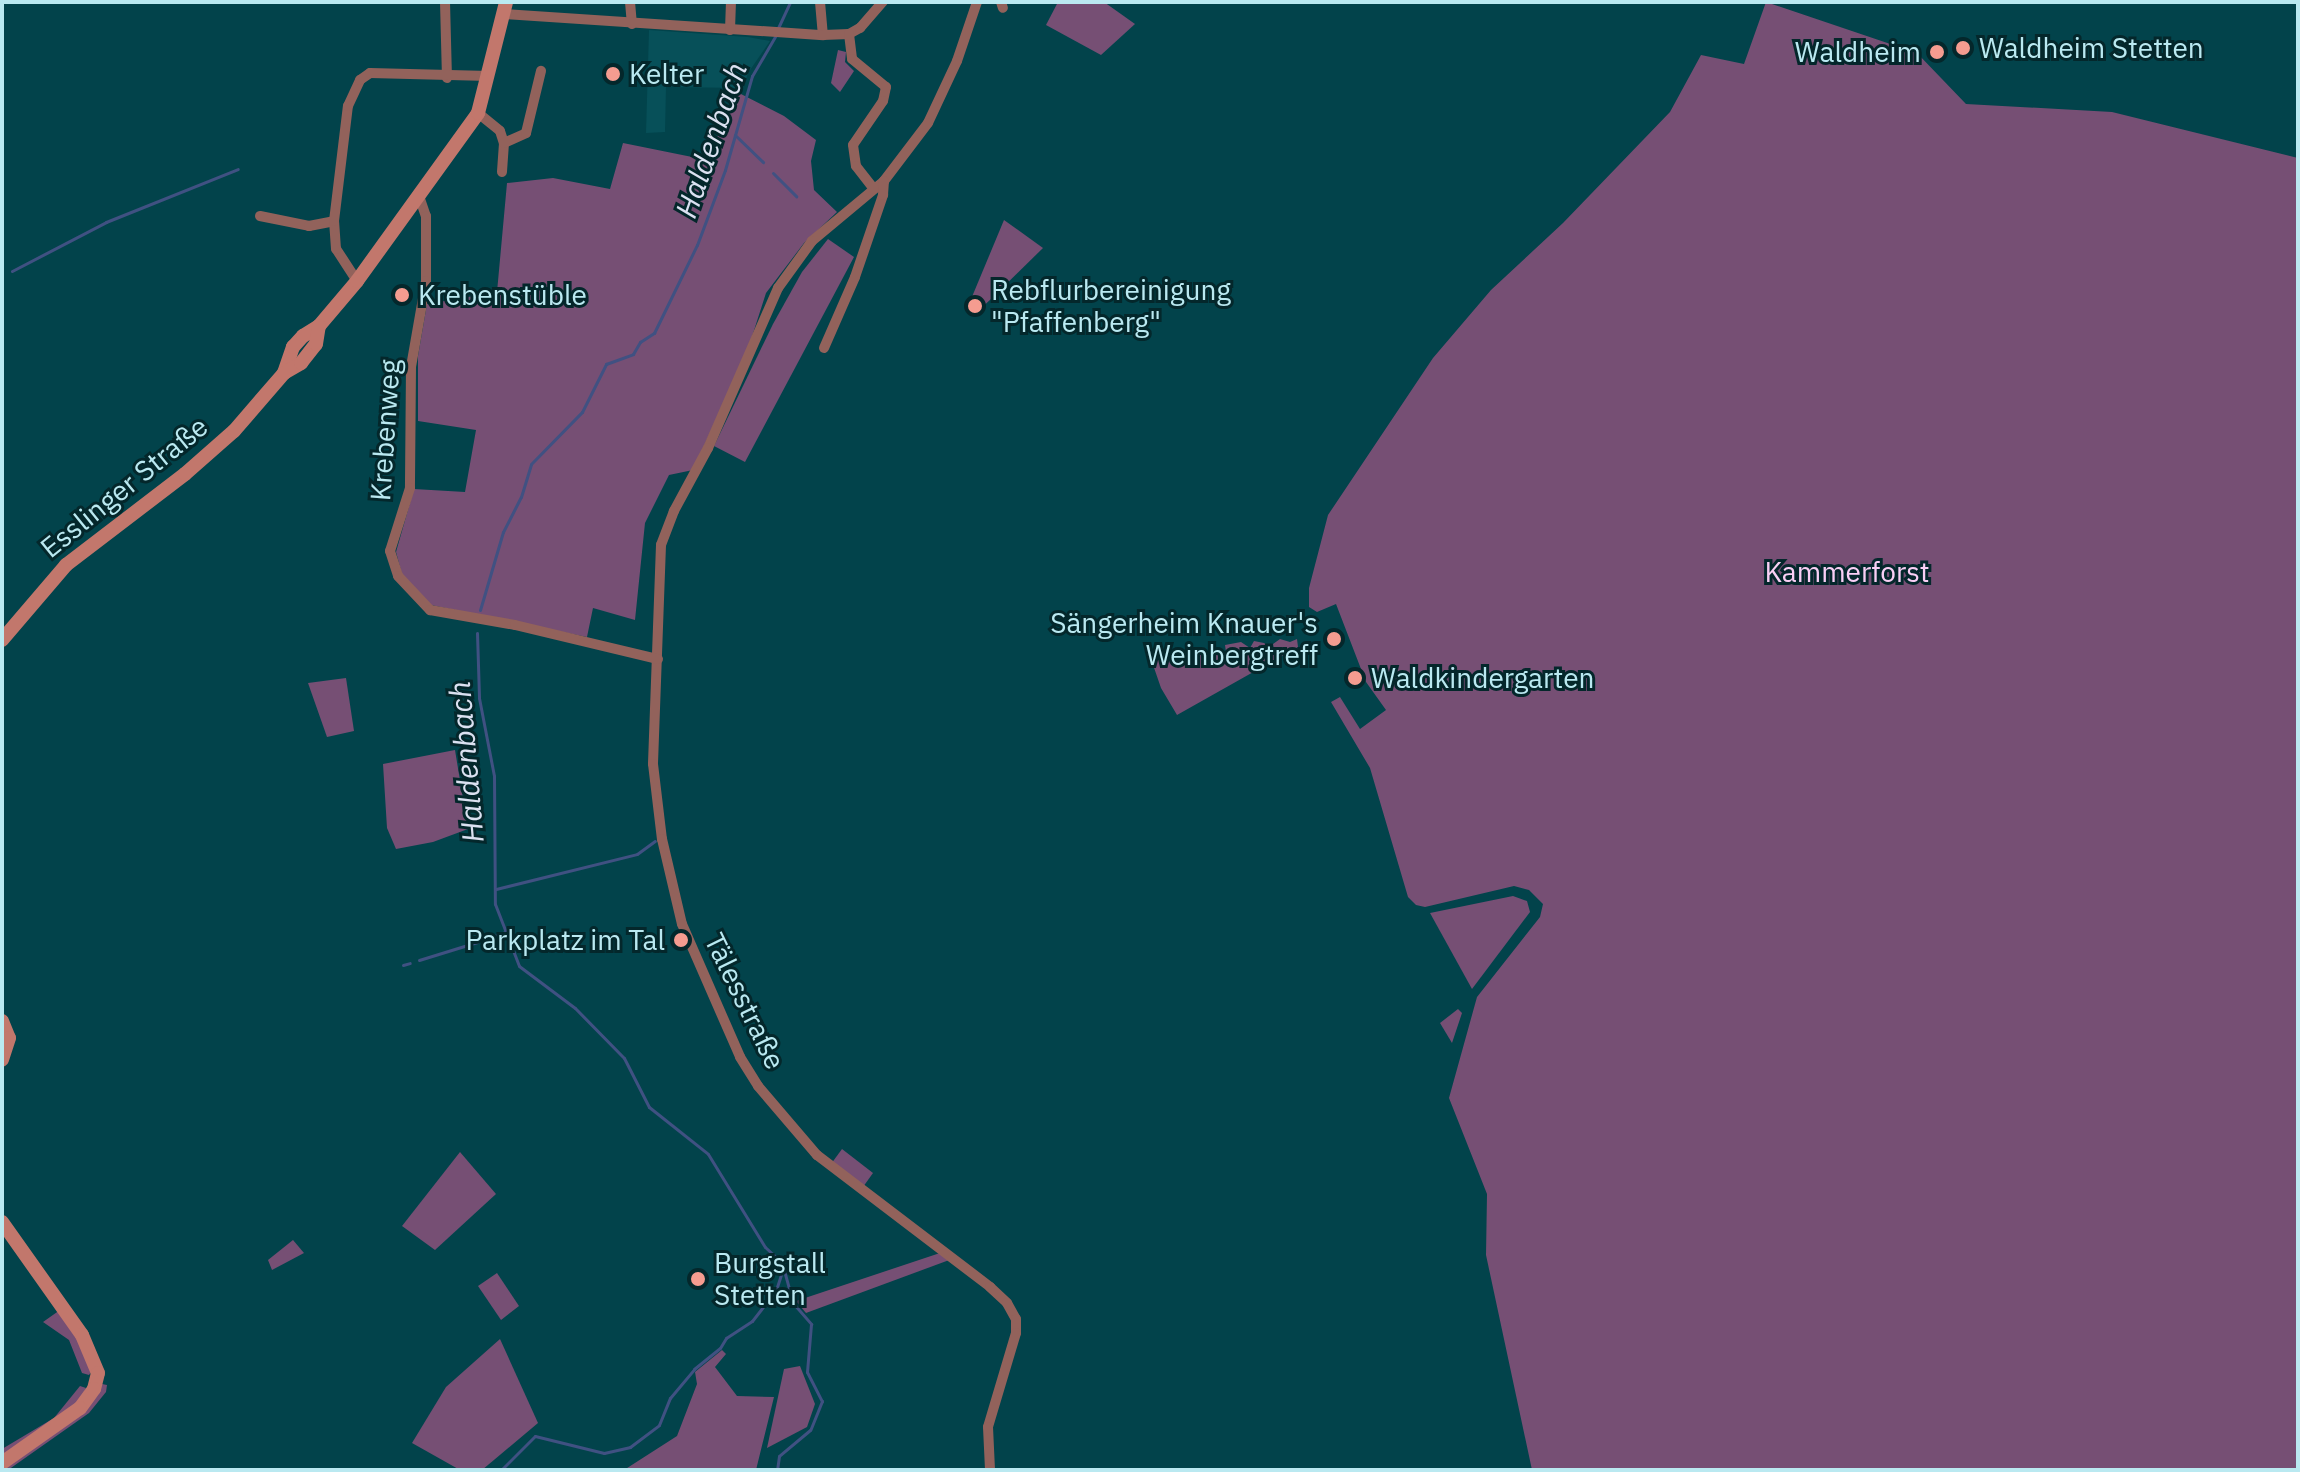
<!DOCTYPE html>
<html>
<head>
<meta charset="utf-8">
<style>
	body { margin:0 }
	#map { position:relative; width:2300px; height:1472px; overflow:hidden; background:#02434b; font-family:"IBM Plex Sans",sans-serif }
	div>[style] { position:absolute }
	.built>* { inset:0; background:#075059 }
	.green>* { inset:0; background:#764f74 }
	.stream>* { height:3px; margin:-1.5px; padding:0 1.5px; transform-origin:1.5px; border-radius:1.5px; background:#405182 }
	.minor>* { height:10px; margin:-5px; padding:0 5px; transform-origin:5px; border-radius:5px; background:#92625b }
	.secondary>* { height:14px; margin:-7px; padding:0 7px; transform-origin:7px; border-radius:7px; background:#c2776c }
	.dots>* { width:22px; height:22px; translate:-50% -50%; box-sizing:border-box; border:4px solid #04272b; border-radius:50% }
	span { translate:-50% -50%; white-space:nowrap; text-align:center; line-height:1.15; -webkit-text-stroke:6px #04272b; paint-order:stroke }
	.poi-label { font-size:28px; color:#bae9f1 }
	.left { translate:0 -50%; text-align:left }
	.right { translate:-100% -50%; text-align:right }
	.street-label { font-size:28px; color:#bae9f1 }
	.park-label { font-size:28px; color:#f9cff5 }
	.water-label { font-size:30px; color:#dbe1f1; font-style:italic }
	.frame { position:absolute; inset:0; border:4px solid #bae9f1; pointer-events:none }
</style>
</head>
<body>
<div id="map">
	<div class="built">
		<i style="clip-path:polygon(649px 30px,748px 37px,770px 41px,748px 73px,743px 88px,666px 87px,665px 132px,646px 133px)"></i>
	</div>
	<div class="green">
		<i style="clip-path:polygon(1058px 2px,1104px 2px,1135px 24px,1101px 55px,1046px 25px)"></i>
		<i style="clip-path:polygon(1766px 2px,1917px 53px,1966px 104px,2112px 112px,2298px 158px,2298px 1470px,1532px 1470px,1486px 1255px,1487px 1194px,1449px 1098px,1477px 997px,1540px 917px,1543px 904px,1529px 890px,1514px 886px,1425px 907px,1416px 905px,1408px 897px,1370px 768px,1331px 702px,1340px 697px,1360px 729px,1386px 710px,1366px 682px,1336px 604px,1317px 612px,1309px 607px,1309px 588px,1328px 515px,1433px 358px,1491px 290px,1563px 223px,1670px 112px,1701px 55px,1744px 64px)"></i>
		<i style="clip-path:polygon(838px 50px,846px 52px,845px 62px,854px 71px,840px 92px,831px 83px)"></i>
		<i style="clip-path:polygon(737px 92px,784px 116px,816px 140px,811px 161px,814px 190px,837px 212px,804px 243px,766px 293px,748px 349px,693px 470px,669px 475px,645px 523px,635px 620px,593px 608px,587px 637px,431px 605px,402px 574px,396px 552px,414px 489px,465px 492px,476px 430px,418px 421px,418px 356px,427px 304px,497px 292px,507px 183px,553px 178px,610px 189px,623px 143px,707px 160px)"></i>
		<i style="clip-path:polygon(1004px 220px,1043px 248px,991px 299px,978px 311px,972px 312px,969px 304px)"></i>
		<i style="clip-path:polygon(828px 239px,854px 257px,745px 462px,714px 446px,773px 324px,802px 272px)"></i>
		<i style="clip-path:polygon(1280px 639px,1290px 642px,1297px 639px,1298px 647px,1177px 715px,1161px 688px,1151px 659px,1226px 652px,1225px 645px,1241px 642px,1250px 648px,1254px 641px,1264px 643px,1274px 649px,1273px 644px)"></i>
		<i style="clip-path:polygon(346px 678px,354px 731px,327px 737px,308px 683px)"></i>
		<i style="clip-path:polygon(455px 750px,468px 829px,433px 842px,396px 849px,387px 828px,383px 764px)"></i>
		<i style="clip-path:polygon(1513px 896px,1527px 901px,1530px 912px,1472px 989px,1430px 913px)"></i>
		<i style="clip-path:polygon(1458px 1009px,1462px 1013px,1452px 1043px,1440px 1023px)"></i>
		<i style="clip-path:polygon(842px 1149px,873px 1173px,863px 1187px,831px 1164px)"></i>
		<i style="clip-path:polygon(460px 1152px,496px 1194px,435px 1250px,402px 1226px)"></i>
		<i style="clip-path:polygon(293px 1240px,304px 1253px,272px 1270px,268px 1260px)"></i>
		<i style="clip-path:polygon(943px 1252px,952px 1259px,806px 1313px,796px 1301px)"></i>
		<i style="clip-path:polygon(497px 1273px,519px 1306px,501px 1320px,478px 1286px)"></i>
		<i style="clip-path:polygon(60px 1310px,77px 1336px,91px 1372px,89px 1375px,82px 1373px,69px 1340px,43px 1322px)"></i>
		<i style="clip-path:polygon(500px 1339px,538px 1423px,482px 1470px,460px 1470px,412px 1443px,446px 1387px)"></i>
		<i style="clip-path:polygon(722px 1350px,726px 1354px,715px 1367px,737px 1396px,774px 1397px,756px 1470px,624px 1470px,677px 1436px,697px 1384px,695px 1372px)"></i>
		<i style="clip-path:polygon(800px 1366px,815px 1404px,807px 1427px,767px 1448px,784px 1369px)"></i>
		<i style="clip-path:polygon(102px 1384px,107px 1385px,106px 1392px,89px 1413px,8px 1470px,2px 1470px)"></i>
		<i style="clip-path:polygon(80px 1386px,86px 1388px,80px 1401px,2px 1457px,2px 1449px,54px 1418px)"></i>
	</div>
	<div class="stream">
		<i style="left:778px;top:28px;width:29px;rotate:-65deg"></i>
		<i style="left:735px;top:135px;width:39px;rotate:44deg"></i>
		<i style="left:773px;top:173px;width:33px;rotate:45deg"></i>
		<i style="left:12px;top:271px;width:106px;rotate:-27.5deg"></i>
		<i style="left:106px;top:222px;width:142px;rotate:-21.9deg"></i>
		<i style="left:480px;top:610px;width:81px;rotate:-73.6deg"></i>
		<i style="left:503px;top:532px;width:39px;rotate:-63deg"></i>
		<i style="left:521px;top:497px;width:34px;rotate:-73deg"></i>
		<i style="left:531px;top:464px;width:73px;rotate:-45.6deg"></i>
		<i style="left:582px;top:412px;width:54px;rotate:-63.4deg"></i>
		<i style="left:606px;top:364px;width:29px;rotate:-20deg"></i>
		<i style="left:633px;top:354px;width:14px;rotate:-60deg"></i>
		<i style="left:640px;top:342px;width:17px;rotate:-33deg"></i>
		<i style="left:654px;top:333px;width:98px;rotate:-64deg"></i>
		<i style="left:697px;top:245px;width:80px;rotate:-69.5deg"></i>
		<i style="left:725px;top:170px;width:98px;rotate:-74deg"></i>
		<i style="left:752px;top:76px;width:48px;rotate:-59.7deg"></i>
		<i style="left:477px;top:633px;width:65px;rotate:88.2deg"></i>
		<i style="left:479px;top:698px;width:79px;rotate:79.1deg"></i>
		<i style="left:494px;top:776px;width:128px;rotate:89.6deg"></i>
		<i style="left:495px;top:904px;width:66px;rotate:68.8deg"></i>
		<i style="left:519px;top:966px;width:70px;rotate:36.9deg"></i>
		<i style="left:575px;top:1008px;width:70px;rotate:45.6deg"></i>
		<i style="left:624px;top:1058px;width:55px;rotate:63deg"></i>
		<i style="left:649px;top:1107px;width:75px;rotate:38.5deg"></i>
		<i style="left:708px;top:1154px;width:109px;rotate:58.5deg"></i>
		<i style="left:765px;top:1247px;width:23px;rotate:43deg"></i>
		<i style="left:782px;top:1263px;width:41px;rotate:74.6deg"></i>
		<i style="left:793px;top:1303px;width:28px;rotate:49deg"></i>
		<i style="left:811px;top:1324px;width:48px;rotate:94.8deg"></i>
		<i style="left:807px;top:1372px;width:33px;rotate:63deg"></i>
		<i style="left:822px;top:1401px;width:31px;rotate:112deg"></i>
		<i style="left:810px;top:1430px;width:40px;rotate:140deg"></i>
		<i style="left:779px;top:1456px;width:14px;rotate:98deg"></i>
		<i style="left:496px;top:889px;width:145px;rotate:-13.9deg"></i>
		<i style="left:637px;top:854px;width:22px;rotate:-36deg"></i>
		<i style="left:486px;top:939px;width:20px;rotate:-20deg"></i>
		<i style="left:419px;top:960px;width:61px;rotate:-17.2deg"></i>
		<i style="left:403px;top:965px;width:7px;rotate:-16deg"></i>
		<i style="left:501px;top:1470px;width:48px;rotate:-45deg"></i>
		<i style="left:535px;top:1436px;width:71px;rotate:13.8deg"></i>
		<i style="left:604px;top:1453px;width:27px;rotate:-13deg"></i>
		<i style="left:630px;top:1447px;width:36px;rotate:-37deg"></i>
		<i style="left:659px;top:1425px;width:29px;rotate:-68deg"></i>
		<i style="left:670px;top:1398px;width:38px;rotate:-50deg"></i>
		<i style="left:694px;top:1369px;width:33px;rotate:-39deg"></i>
		<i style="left:720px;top:1348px;width:12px;rotate:-59deg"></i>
		<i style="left:726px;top:1338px;width:31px;rotate:-33deg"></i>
		<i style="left:752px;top:1321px;width:39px;rotate:-52deg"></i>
		<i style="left:776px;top:1290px;width:23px;rotate:-72deg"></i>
	</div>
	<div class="minor">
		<i style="left:445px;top:2px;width:76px;rotate:88.5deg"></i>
		<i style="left:630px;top:2px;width:22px;rotate:85deg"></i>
		<i style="left:820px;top:2px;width:33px;rotate:85deg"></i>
		<i style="left:977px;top:2px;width:62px;rotate:108.7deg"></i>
		<i style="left:957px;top:61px;width:68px;rotate:115.1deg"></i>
		<i style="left:928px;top:123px;width:73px;rotate:127.2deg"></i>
		<i style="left:884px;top:181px;width:94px;rotate:140.2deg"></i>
		<i style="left:812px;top:241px;width:58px;rotate:125.9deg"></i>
		<i style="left:778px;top:288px;width:175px;rotate:113.6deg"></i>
		<i style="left:708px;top:448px;width:72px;rotate:118.4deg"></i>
		<i style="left:674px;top:511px;width:36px;rotate:111deg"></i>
		<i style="left:661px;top:545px;width:219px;rotate:92.1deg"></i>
		<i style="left:653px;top:764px;width:76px;rotate:83.2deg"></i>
		<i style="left:662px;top:839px;width:87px;rotate:76.8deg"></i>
		<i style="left:682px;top:924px;width:145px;rotate:66.4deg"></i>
		<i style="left:740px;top:1057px;width:34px;rotate:58deg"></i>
		<i style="left:758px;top:1086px;width:91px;rotate:49.5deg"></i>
		<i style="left:817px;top:1155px;width:218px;rotate:37.3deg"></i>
		<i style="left:990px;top:1287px;width:23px;rotate:43deg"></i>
		<i style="left:1007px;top:1303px;width:18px;rotate:61deg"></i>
		<i style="left:1016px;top:1319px;width:14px;rotate:90deg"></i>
		<i style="left:1016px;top:1333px;width:98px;rotate:106.6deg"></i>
		<i style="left:988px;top:1427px;width:43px;rotate:87.3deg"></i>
		<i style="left:1001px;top:2px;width:6px;rotate:72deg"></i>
		<i style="left:505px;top:14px;width:319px;rotate:3.8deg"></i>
		<i style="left:823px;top:35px;width:26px;rotate:-2deg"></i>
		<i style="left:849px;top:34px;width:13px;rotate:-29deg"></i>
		<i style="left:860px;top:28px;width:35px;rotate:-49deg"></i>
		<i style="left:730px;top:30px;width:28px;rotate:-88deg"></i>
		<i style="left:849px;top:34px;width:25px;rotate:83deg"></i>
		<i style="left:852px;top:59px;width:44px;rotate:39.5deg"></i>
		<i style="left:886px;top:87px;width:14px;rotate:102deg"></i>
		<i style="left:883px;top:101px;width:53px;rotate:124.3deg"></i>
		<i style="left:853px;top:145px;width:21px;rotate:82deg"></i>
		<i style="left:856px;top:166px;width:29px;rotate:52deg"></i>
		<i style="left:478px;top:113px;width:28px;rotate:39deg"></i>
		<i style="left:500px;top:131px;width:13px;rotate:72deg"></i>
		<i style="left:504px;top:143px;width:29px;rotate:94deg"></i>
		<i style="left:504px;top:143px;width:24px;rotate:-24deg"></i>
		<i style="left:526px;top:133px;width:64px;rotate:-76.4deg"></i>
		<i style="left:420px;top:199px;width:18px;rotate:71deg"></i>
		<i style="left:426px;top:216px;width:65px;rotate:90deg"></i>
		<i style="left:426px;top:281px;width:87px;rotate:99.9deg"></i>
		<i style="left:411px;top:367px;width:121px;rotate:90.5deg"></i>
		<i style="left:410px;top:488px;width:66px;rotate:107.6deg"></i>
		<i style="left:390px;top:551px;width:26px;rotate:72deg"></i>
		<i style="left:398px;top:576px;width:47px;rotate:46.7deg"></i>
		<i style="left:430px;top:610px;width:86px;rotate:10deg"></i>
		<i style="left:515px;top:625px;width:147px;rotate:13.4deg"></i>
		<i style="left:260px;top:216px;width:50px;rotate:11.5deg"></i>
		<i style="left:309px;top:226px;width:25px;rotate:-11deg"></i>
		<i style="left:357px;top:281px;width:38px;rotate:-123deg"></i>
		<i style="left:336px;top:249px;width:28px;rotate:-94deg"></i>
		<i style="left:334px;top:221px;width:116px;rotate:-83.1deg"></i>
		<i style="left:348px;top:106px;width:29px;rotate:-65deg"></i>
		<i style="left:360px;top:80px;width:12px;rotate:-35deg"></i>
		<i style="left:370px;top:73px;width:119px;rotate:1.4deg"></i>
		<i style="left:824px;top:348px;width:77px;rotate:-66.4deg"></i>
		<i style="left:855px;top:277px;width:87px;rotate:-71.1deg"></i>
		<i style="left:883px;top:195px;width:14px;rotate:-86deg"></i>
	</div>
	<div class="secondary">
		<i style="left:284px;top:373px;width:28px;rotate:-71deg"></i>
		<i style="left:293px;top:347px;width:15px;rotate:-48deg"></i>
		<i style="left:303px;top:336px;width:19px;rotate:-32deg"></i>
		<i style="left:319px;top:326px;width:59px;rotate:-49.8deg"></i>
		<i style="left:357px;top:281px;width:207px;rotate:-54.2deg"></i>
		<i style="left:478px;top:113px;width:114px;rotate:-75.8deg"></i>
		<i style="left:2px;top:640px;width:99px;rotate:-49.5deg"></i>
		<i style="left:66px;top:565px;width:150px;rotate:-37.4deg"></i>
		<i style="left:185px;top:474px;width:65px;rotate:-41.3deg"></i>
		<i style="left:234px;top:431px;width:77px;rotate:-49.2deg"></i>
		<i style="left:284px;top:373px;width:20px;rotate:-30deg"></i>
		<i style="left:301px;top:363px;width:24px;rotate:-52deg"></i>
		<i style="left:316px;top:344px;width:18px;rotate:-81deg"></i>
		<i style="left:2px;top:1021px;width:18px;rotate:68deg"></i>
		<i style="left:9px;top:1038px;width:23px;rotate:108deg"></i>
		<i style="left:2px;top:1222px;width:138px;rotate:54.7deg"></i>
		<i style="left:82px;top:1335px;width:41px;rotate:67.2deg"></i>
		<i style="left:98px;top:1373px;width:16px;rotate:104deg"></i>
		<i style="left:94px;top:1389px;width:24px;rotate:126deg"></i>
		<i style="left:80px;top:1408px;width:95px;rotate:144.8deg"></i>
	</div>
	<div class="dots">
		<i style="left:1963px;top:48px;background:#f59c90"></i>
		<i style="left:1937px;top:52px;background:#f59c90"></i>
		<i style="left:613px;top:74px;background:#f59c90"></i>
		<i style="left:402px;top:295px;background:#f59c90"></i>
		<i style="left:975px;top:306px;background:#f59c90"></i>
		<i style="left:1334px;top:639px;background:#f59c90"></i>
		<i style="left:1355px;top:678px;background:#f59c90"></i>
		<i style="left:681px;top:940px;background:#f59c90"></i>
		<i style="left:698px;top:1279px;background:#f59c90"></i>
	</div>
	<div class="poi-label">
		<span class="left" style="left:1979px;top:48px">Waldheim Stetten</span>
		<span class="right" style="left:1921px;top:52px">Waldheim</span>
		<span class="left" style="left:629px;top:74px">Kelter</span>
		<span class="left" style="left:991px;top:306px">Rebflurbereinigung<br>"Pfaffenberg"</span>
		<span class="left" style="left:418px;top:295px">Krebenstüble</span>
		<span class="right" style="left:1318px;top:639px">Sängerheim Knauer's<br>Weinbergtreff</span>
		<span class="left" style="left:1371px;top:678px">Waldkindergarten</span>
		<span class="right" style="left:665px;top:940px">Parkplatz im Tal</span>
		<span class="left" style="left:714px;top:1279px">Burgstall<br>Stetten</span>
	</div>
	<div class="street-label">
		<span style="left:385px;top:430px;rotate:-86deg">Krebenweg</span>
		<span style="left:124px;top:487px;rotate:-39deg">Esslinger Straße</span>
		<span style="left:745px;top:1001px;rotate:64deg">Tälesstraße</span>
	</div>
	<div class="park-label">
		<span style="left:1847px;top:572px">Kammerforst</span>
	</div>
	<div class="water-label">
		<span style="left:711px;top:140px;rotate:-71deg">Haldenbach</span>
		<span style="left:466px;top:762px;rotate:-95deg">Haldenbach</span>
	</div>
	<div class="frame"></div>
</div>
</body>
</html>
